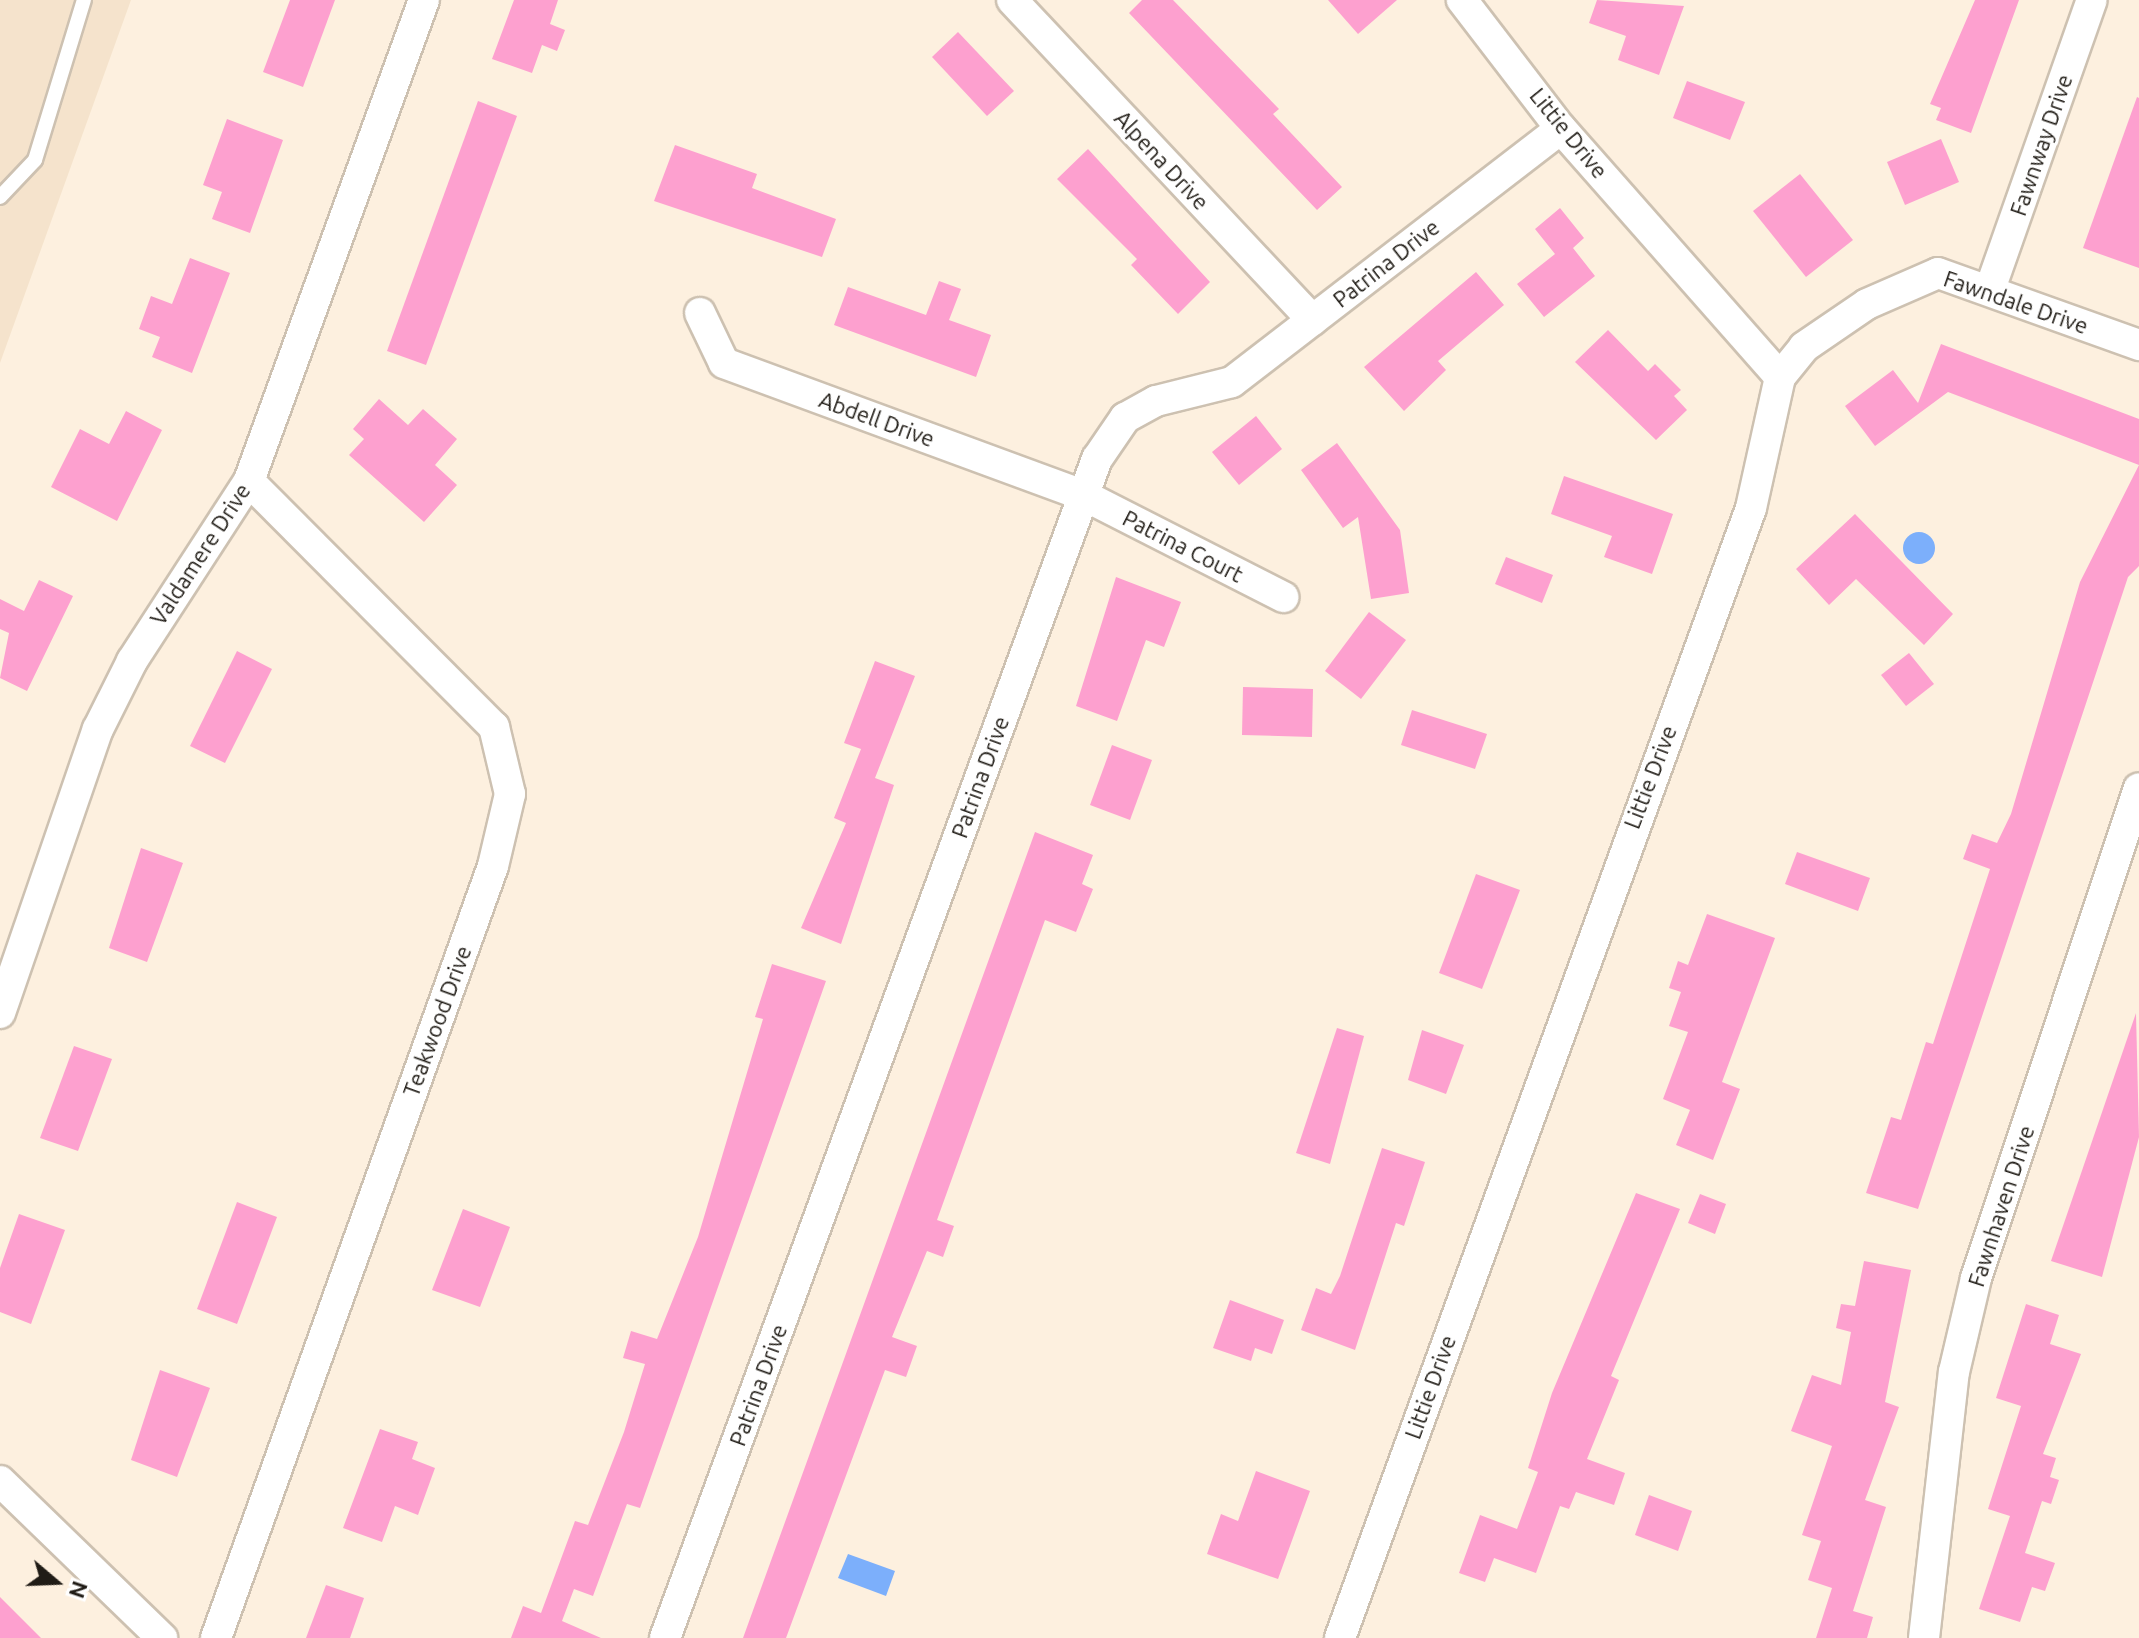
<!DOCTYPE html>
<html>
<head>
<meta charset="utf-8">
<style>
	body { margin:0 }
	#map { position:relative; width:2139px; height:1638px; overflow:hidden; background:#fdf0df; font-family:Ubuntu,sans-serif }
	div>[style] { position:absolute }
	.built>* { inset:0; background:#f5e3cc }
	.water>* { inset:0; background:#7caffb }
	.round { border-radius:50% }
	.building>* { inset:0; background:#fda0cf }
	.roads { filter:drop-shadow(2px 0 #cdc1b1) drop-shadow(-2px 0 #cdc1b1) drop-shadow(0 2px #cdc1b1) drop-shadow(0 -2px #cdc1b1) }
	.service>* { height:14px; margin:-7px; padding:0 7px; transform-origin:7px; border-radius:7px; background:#fff }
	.minor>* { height:30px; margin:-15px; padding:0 15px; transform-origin:15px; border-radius:15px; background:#fff }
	span { translate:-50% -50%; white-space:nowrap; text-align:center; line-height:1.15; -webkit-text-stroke:6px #fff; paint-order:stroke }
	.street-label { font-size:22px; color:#201c16 }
	.north { position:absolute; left:16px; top:1542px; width:80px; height:80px; -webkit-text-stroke:6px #fff; paint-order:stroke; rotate:109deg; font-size:22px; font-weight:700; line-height:32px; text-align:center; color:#201c16 }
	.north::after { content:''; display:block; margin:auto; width:28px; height:36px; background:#201c16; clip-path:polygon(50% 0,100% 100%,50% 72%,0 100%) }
</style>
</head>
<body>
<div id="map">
	<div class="built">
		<i style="clip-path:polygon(0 0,131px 0,0 363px)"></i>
	</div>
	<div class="water">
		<i class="round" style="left:1903px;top:532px;width:32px;height:32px"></i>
		<i style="clip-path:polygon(848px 1554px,895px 1571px,886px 1596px,838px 1578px)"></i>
	</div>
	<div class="building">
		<i style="clip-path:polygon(290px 0,335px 0,303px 87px,263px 72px)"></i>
		<i style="clip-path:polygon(514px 0,558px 0,550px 24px,565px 30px,557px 51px,542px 45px,532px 73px,492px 59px)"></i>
		<i style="clip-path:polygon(1142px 0,1173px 0,1279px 109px,1273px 114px,1342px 187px,1317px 210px,1129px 13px)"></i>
		<i style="clip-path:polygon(1328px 0,1397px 0,1358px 34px)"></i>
		<i style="clip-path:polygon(1597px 0,1684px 6px,1659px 75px,1618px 60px,1626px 36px,1589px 23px)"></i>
		<i style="clip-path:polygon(1975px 0,2019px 0,1971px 133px,1936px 120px,1941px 108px,1930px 104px)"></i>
		<i style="clip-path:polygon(958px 32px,1014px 91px,987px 116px,932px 57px)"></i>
		<i style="clip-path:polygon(1687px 81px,1745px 102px,1730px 140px,1673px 118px)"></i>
		<i style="clip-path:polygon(2137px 97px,2139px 98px,2139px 268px,2083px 248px)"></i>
		<i style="clip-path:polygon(478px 101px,517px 116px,426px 365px,387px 351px)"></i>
		<i style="clip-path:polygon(227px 119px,283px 140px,250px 233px,212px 219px,222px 192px,203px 185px)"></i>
		<i style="clip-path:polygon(1941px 139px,1959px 182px,1905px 205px,1887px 162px)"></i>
		<i style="clip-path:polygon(675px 145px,757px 174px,752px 188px,836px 219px,822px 257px,654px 201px)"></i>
		<i style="clip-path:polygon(1088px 149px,1210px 282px,1178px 314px,1131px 265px,1137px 259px,1057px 179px)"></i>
		<i style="clip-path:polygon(1800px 174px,1853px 240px,1806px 277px,1753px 211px)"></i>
		<i style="clip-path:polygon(1560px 208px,1584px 238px,1573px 248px,1595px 276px,1544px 317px,1517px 284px,1555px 254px,1535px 229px)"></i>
		<i style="clip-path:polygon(190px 258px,230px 273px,192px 373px,152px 357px,160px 337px,139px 329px,151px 296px,172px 304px)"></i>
		<i style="clip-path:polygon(1476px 272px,1504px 305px,1438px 361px,1446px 370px,1404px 411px,1364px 367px)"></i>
		<i style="clip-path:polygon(939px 281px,961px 289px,949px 320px,991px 335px,976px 377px,834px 325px,848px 287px,926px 315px)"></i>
		<i style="clip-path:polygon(1608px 330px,1648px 371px,1655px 364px,1681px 390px,1674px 396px,1687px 410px,1656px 440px,1575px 362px)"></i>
		<i style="clip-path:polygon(1941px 344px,2139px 419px,2139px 465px,1948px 392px,1875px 446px,1845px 406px,1893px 370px,1918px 403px)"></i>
		<i style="clip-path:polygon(379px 399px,408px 425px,423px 409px,457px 439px,435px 465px,457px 485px,424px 522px,349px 455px,364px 439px,353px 429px)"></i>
		<i style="clip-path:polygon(126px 411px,162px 430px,117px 521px,51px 487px,80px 429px,109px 444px)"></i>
		<i style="clip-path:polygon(1256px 416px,1282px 449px,1239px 485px,1212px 452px)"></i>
		<i style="clip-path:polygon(1337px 443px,1400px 530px,1409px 593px,1371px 599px,1358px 517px,1343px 528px,1301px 470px)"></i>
		<i style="clip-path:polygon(2139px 465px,2139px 566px,2128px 577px,1918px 1209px,1866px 1193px,1891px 1117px,1901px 1120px,1926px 1042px,1933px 1044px,1990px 869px,1963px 859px,1972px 834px,1997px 843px,2011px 814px,2080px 582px)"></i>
		<i style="clip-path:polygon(1564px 476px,1673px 514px,1652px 574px,1604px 557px,1612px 536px,1551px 514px)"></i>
		<i style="clip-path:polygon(1855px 514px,1953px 614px,1924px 645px,1856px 579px,1829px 605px,1796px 569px)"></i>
		<i style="clip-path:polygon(1506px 557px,1553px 575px,1542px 603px,1495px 584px)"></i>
		<i style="clip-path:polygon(1116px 577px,1181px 602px,1164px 647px,1146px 640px,1117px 721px,1076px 706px)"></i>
		<i style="clip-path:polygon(39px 580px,73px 596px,27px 691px,0 678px,9px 633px,0 629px,0 599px,24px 611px)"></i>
		<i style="clip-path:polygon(1369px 612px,1406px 640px,1361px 699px,1325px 671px)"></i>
		<i style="clip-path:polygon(237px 651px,272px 669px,225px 763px,190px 746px)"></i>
		<i style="clip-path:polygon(1909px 653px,1934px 684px,1906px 706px,1881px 675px)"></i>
		<i style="clip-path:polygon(875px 661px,915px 676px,875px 778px,894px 785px,841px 944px,801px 928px,846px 823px,834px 818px,861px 749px,844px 743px)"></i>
		<i style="clip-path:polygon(1243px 687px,1313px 689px,1312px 737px,1242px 735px)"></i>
		<i style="clip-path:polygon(1412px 710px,1487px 734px,1475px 769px,1401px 745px)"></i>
		<i style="clip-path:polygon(1112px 745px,1152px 760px,1130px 820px,1090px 805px)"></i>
		<i style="clip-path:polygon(1035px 832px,1093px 855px,1082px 884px,1093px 889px,1076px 932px,1045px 920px,937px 1220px,954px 1226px,943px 1257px,927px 1251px,892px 1337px,917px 1346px,906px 1377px,885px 1370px,786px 1638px,743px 1638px)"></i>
		<i style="clip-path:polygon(141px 848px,183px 863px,147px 962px,109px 948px)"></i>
		<i style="clip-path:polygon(1797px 852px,1870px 878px,1858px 911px,1785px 884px)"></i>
		<i style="clip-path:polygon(1476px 874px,1520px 890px,1482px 989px,1439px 973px)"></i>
		<i style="clip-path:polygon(1707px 914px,1775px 938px,1722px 1082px,1740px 1089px,1713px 1160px,1676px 1145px,1690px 1110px,1663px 1099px,1688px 1032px,1669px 1026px,1681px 992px,1669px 988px,1678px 961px,1688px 965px)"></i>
		<i style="clip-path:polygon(772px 964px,826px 981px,640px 1508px,627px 1504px,593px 1596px,574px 1589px,562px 1621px,601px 1638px,511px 1638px,523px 1606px,541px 1613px,575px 1521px,588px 1525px,624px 1432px,645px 1364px,623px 1358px,631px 1331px,657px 1339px,698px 1237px,763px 1019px,755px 1017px)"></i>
		<i style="clip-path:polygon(2136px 1013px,2139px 1137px,2102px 1277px,2051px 1261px)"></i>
		<i style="clip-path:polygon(1337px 1028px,1364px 1036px,1330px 1164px,1296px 1153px)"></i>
		<i style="clip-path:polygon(1422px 1030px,1464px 1045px,1446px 1094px,1408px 1080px)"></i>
		<i style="clip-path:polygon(74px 1046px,112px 1059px,78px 1151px,40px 1138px)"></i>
		<i style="clip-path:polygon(1382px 1148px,1425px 1162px,1404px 1226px,1396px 1223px,1355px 1350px,1301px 1330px,1316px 1288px,1331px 1294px,1340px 1276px)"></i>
		<i style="clip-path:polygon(1636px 1193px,1680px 1209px,1611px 1376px,1619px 1380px,1587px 1459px,1625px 1473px,1614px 1505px,1576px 1492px,1569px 1509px,1560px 1506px,1536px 1573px,1494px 1558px,1485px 1582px,1459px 1573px,1480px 1515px,1517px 1529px,1538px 1472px,1528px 1468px,1552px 1393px)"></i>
		<i style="clip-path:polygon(1700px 1194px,1726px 1204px,1715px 1234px,1688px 1223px)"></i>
		<i style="clip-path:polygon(237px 1202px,277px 1217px,237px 1324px,197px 1309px)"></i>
		<i style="clip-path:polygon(463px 1209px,510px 1227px,480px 1307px,432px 1290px)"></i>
		<i style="clip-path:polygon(19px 1214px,65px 1230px,31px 1324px,0 1312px,0 1268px)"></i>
		<i style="clip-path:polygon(1864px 1261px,1911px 1270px,1885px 1402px,1899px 1407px,1865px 1500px,1886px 1507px,1853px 1611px,1873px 1617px,1867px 1638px,1816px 1638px,1832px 1588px,1808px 1580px,1821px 1541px,1802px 1535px,1832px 1446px,1791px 1431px,1812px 1375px,1841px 1385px,1851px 1332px,1836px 1328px,1841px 1304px,1855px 1306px)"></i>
		<i style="clip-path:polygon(1230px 1300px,1284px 1320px,1272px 1354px,1255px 1348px,1251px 1361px,1213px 1348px)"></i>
		<i style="clip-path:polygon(2026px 1304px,2059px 1315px,2050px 1344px,2081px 1354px,2043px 1454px,2056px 1458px,2050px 1477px,2059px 1480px,2051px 1504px,2042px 1501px,2025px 1553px,2055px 1563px,2045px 1591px,2032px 1587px,2020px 1622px,1979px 1609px,2010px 1516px,1988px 1509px,2021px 1406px,1996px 1398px)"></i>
		<i style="clip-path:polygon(160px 1370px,210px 1388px,177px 1477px,131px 1460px)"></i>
		<i style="clip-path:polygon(380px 1429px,418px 1442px,412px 1459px,435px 1468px,418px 1515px,395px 1506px,382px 1542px,343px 1528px)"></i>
		<i style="clip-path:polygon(1256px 1471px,1310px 1491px,1278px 1579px,1207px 1554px,1221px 1514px,1238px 1521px)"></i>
		<i style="clip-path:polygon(1649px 1495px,1692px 1511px,1678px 1551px,1635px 1535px)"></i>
		<i style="clip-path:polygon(326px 1585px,364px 1598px,350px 1638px,306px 1638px)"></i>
		<i style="clip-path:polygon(0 1597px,41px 1638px,0 1638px)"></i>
	</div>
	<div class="roads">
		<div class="service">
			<i style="left:0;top:197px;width:51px;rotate:-46.6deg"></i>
			<i style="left:35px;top:160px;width:167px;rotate:-73deg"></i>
		</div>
		<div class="minor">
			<i style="left:1012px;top:0;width:439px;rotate:46.8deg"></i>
			<i style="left:1990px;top:289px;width:306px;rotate:-70.6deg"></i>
			<i style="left:700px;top:313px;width:55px;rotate:64.4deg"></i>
			<i style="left:724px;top:363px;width:382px;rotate:20.2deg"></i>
			<i style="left:1083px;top:495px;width:225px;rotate:27deg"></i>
			<i style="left:1780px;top:377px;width:38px;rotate:-51deg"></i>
			<i style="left:1804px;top:347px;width:76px;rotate:-34.3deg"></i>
			<i style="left:1867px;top:304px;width:77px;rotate:-23.6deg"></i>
			<i style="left:1938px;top:273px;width:214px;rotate:19.7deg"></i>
			<i style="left:0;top:1013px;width:300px;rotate:-71deg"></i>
			<i style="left:98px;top:729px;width:76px;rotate:-63.4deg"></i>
			<i style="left:132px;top:661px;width:215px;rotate:-57deg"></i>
			<i style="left:249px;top:481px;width:512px;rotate:-70.01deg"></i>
			<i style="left:0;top:1481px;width:226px;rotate:44.1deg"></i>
			<i style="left:216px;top:1638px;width:820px;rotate:-70.26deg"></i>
			<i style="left:493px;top:866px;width:74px;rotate:-76.7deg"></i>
			<i style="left:510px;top:794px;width:69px;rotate:-103.4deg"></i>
			<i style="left:494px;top:727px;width:347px;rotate:-134.9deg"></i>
			<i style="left:665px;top:1638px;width:1256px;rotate:-69.88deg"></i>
			<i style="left:1097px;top:459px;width:50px;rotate:-55.7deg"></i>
			<i style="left:1125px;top:418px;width:35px;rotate:-29deg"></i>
			<i style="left:1156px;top:401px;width:78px;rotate:-14deg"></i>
			<i style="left:1232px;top:382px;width:415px;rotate:-37.6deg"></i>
			<i style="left:1340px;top:1638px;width:1202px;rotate:-70.01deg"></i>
			<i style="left:1751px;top:508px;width:134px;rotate:-77.5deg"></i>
			<i style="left:1780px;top:377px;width:331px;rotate:-131.4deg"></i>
			<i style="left:1561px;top:129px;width:163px;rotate:-127.5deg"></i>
			<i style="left:1924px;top:1638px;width:268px;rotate:-83.6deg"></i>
			<i style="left:1954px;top:1372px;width:97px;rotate:-76.8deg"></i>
			<i style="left:1976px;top:1278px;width:516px;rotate:-71.6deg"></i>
		</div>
	</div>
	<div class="street-label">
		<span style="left:1569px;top:133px;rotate:51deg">Littie Drive</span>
		<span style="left:2041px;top:145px;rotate:-71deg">Fawnway Drive</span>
		<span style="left:1162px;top:160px;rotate:47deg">Alpena Drive</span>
		<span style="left:1386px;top:263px;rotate:-38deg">Patrina Drive</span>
		<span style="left:2016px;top:302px;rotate:19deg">Fawndale Drive</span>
		<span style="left:877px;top:419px;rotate:20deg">Abdell Drive</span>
		<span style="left:1183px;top:546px;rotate:27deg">Patrina Court</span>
		<span style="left:200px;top:554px;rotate:-57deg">Valdamere Drive</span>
		<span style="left:980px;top:777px;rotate:-70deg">Patrina Drive</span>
		<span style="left:1650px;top:777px;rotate:-69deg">Littie Drive</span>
		<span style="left:437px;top:1021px;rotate:-70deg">Teakwood Drive</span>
		<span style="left:2001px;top:1206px;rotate:-72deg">Fawnhaven Drive</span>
		<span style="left:758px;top:1385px;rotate:-70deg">Patrina Drive</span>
		<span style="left:1430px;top:1387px;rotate:-70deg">Littie Drive</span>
	</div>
	<div class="north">N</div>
</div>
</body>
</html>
